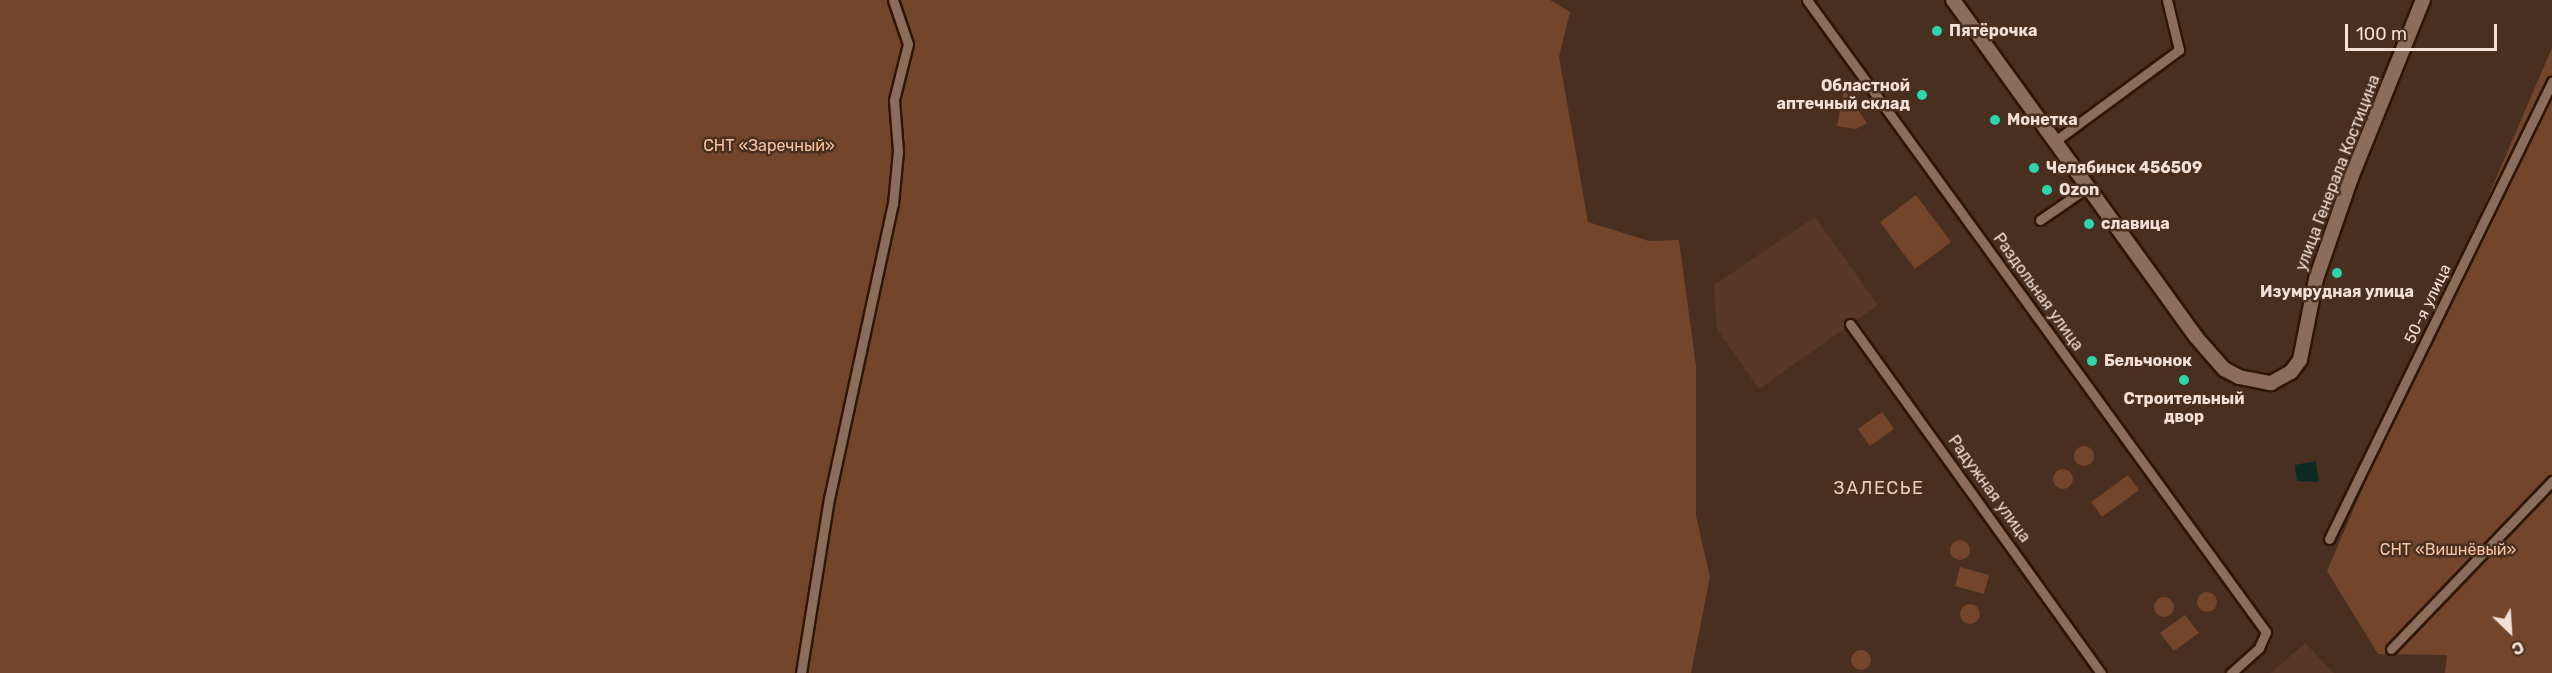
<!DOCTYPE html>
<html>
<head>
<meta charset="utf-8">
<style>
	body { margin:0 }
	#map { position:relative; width:2552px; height:673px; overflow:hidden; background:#492f1f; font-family:Rubik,sans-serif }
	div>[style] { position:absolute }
	.built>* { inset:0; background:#583826 }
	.green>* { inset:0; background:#73462b }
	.round { border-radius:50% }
	.water>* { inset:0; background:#0d2a22 }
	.roads { filter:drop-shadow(2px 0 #2e1607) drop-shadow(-2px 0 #2e1607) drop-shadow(0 2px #2e1607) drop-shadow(0 -2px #2e1607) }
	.street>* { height:9px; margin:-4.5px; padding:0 4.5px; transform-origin:4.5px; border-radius:4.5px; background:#8b6d5c }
	.secondary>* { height:14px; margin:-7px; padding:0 7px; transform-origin:7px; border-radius:7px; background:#8b6d5c }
	.dots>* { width:16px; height:16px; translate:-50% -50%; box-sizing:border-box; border:3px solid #492f1f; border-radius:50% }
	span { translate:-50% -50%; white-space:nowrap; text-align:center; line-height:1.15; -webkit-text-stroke:5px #492f1f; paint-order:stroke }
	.poi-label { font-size:16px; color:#f2e0d7; font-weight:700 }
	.left { translate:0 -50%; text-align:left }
	.right { translate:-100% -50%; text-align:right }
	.park-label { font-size:16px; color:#fbc4a4 }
	.street-label { font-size:16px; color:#f2e0d7 }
	.neighbourhood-label { font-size:18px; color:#edccb9; letter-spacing:1.5px }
	.north { position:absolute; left:2480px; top:601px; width:60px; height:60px; -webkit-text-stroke:4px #492f1f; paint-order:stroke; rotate:155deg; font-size:16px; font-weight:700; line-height:24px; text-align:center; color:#f2e0d7 }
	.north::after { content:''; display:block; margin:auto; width:21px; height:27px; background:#f2e0d7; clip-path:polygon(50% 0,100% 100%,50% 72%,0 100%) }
	.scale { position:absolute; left:2345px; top:24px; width:152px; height:27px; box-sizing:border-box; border:3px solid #f2e0d7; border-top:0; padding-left:8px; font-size:18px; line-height:21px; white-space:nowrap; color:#f2e0d7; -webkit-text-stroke:4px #492f1f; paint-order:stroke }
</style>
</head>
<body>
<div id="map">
	<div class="built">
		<i style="clip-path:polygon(1815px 217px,1878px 305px,1759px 389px,1717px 329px,1714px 285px)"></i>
		<i style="clip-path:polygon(2305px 643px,2334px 673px,2271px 673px,2296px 651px)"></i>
	</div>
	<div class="green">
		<i style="clip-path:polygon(0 0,1550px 0,1570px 12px,1559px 57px,1588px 222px,1649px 241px,1679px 240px,1696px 366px,1696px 516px,1710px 577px,1691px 673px,0 673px)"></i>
		<i style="clip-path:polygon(2552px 48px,2552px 673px,2445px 673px,2447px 655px,2378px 654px,2327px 571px)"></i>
		<i style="clip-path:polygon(1844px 89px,1867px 123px,1856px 129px,1837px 126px)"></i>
		<i style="clip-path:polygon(1916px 195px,1951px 242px,1915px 269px,1880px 222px)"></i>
		<i style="clip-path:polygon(1882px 412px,1894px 429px,1870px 446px,1858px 429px)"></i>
		<i class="round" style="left:2074px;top:446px;width:20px;height:20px"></i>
		<i class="round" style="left:2053px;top:469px;width:20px;height:20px"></i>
		<i style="clip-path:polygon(2128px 475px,2139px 490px,2102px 517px,2091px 502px)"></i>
		<i class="round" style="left:1950px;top:540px;width:20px;height:20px"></i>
		<i style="clip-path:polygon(1960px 567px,1989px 575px,1984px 594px,1955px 586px)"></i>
		<i class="round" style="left:2197px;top:592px;width:20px;height:20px"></i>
		<i class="round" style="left:2154px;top:597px;width:20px;height:20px"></i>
		<i class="round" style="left:1960px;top:604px;width:20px;height:20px"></i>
		<i style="clip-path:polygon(2185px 615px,2199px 633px,2174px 651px,2160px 633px)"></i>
		<i class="round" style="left:1851px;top:650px;width:20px;height:20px"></i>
	</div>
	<div class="water">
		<i style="clip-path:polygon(2316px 461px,2319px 482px,2297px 481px,2295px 465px)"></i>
	</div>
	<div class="roads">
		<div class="street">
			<i style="left:1807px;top:0;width:781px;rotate:54.01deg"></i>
			<i style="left:2266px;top:632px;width:17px;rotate:114deg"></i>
			<i style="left:2259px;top:648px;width:38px;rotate:138deg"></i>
			<i style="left:2055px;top:141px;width:154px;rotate:-36.3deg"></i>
			<i style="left:2179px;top:50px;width:51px;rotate:-103.5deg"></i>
			<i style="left:2040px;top:220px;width:58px;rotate:-34.5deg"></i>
			<i style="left:1850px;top:324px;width:430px;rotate:54.3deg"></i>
			<i style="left:2329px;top:539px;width:509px;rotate:-63.99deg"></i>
			<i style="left:2391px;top:649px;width:233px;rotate:-46.2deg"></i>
			<i style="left:801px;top:673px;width:176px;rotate:-80.9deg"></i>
			<i style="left:829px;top:499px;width:302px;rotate:-77.8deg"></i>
			<i style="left:893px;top:204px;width:53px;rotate:-84.6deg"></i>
			<i style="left:898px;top:151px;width:51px;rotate:-94.5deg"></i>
			<i style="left:894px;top:100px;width:58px;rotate:-76deg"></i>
			<i style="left:908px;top:44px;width:46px;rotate:-108.8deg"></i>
		</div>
		<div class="secondary">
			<i style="left:1953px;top:0;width:415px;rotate:54.2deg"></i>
			<i style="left:2196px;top:337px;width:43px;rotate:48.8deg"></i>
			<i style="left:2224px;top:369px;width:17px;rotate:28deg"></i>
			<i style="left:2239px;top:377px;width:33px;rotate:11deg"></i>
			<i style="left:2271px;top:383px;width:23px;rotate:-29deg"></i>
			<i style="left:2291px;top:372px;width:15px;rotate:-53deg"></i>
			<i style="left:2300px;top:360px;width:83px;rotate:-78.8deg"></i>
			<i style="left:2316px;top:279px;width:107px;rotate:-70.9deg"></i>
			<i style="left:2351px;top:178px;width:192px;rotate:-68deg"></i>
		</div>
	</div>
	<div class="dots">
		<i style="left:1937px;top:31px;background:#2dd5ab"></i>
		<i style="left:1922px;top:95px;background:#2dd5ab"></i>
		<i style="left:1995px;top:120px;background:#2dd5ab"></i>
		<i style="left:2034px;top:168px;background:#2dd5ab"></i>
		<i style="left:2047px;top:190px;background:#2dd5ab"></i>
		<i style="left:2089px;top:224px;background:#2dd5ab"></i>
		<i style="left:2337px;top:273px;background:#2dd5ab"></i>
		<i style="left:2092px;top:361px;background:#2dd5ab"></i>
		<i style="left:2184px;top:380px;background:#2dd5ab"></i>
	</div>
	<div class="poi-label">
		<span class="left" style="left:1949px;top:31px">Пятёрочка</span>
		<span class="right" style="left:1910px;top:95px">Областной<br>аптечный склад</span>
		<span class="left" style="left:2007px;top:120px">Монетка</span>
		<span class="left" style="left:2046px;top:168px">Челябинск 456509</span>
		<span class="left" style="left:2059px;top:190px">Ozon</span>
		<span class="left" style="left:2101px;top:224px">славица</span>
		<span style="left:2337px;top:292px">Изумрудная улица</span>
		<span class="left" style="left:2104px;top:361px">Бельчонок</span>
		<span style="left:2184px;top:408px">Строительный<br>двор</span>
	</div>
	<div class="park-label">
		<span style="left:769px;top:146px">СНТ «Заречный»</span>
		<span style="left:2448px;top:550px">СНТ «Вишнёвый»</span>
	</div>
	<div class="street-label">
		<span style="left:2338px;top:173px;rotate:-69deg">улица Генерала Костицина</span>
		<span style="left:2038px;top:292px;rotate:54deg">Раздольная улица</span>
		<span style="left:2428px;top:304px;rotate:-64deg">50-я улица</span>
		<span style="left:1989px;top:489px;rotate:54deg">Радужная улица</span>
	</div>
	<div class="neighbourhood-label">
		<span style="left:1879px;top:488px">ЗАЛЕСЬЕ</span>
	</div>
	<div class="north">С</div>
	<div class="scale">100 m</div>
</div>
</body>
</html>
